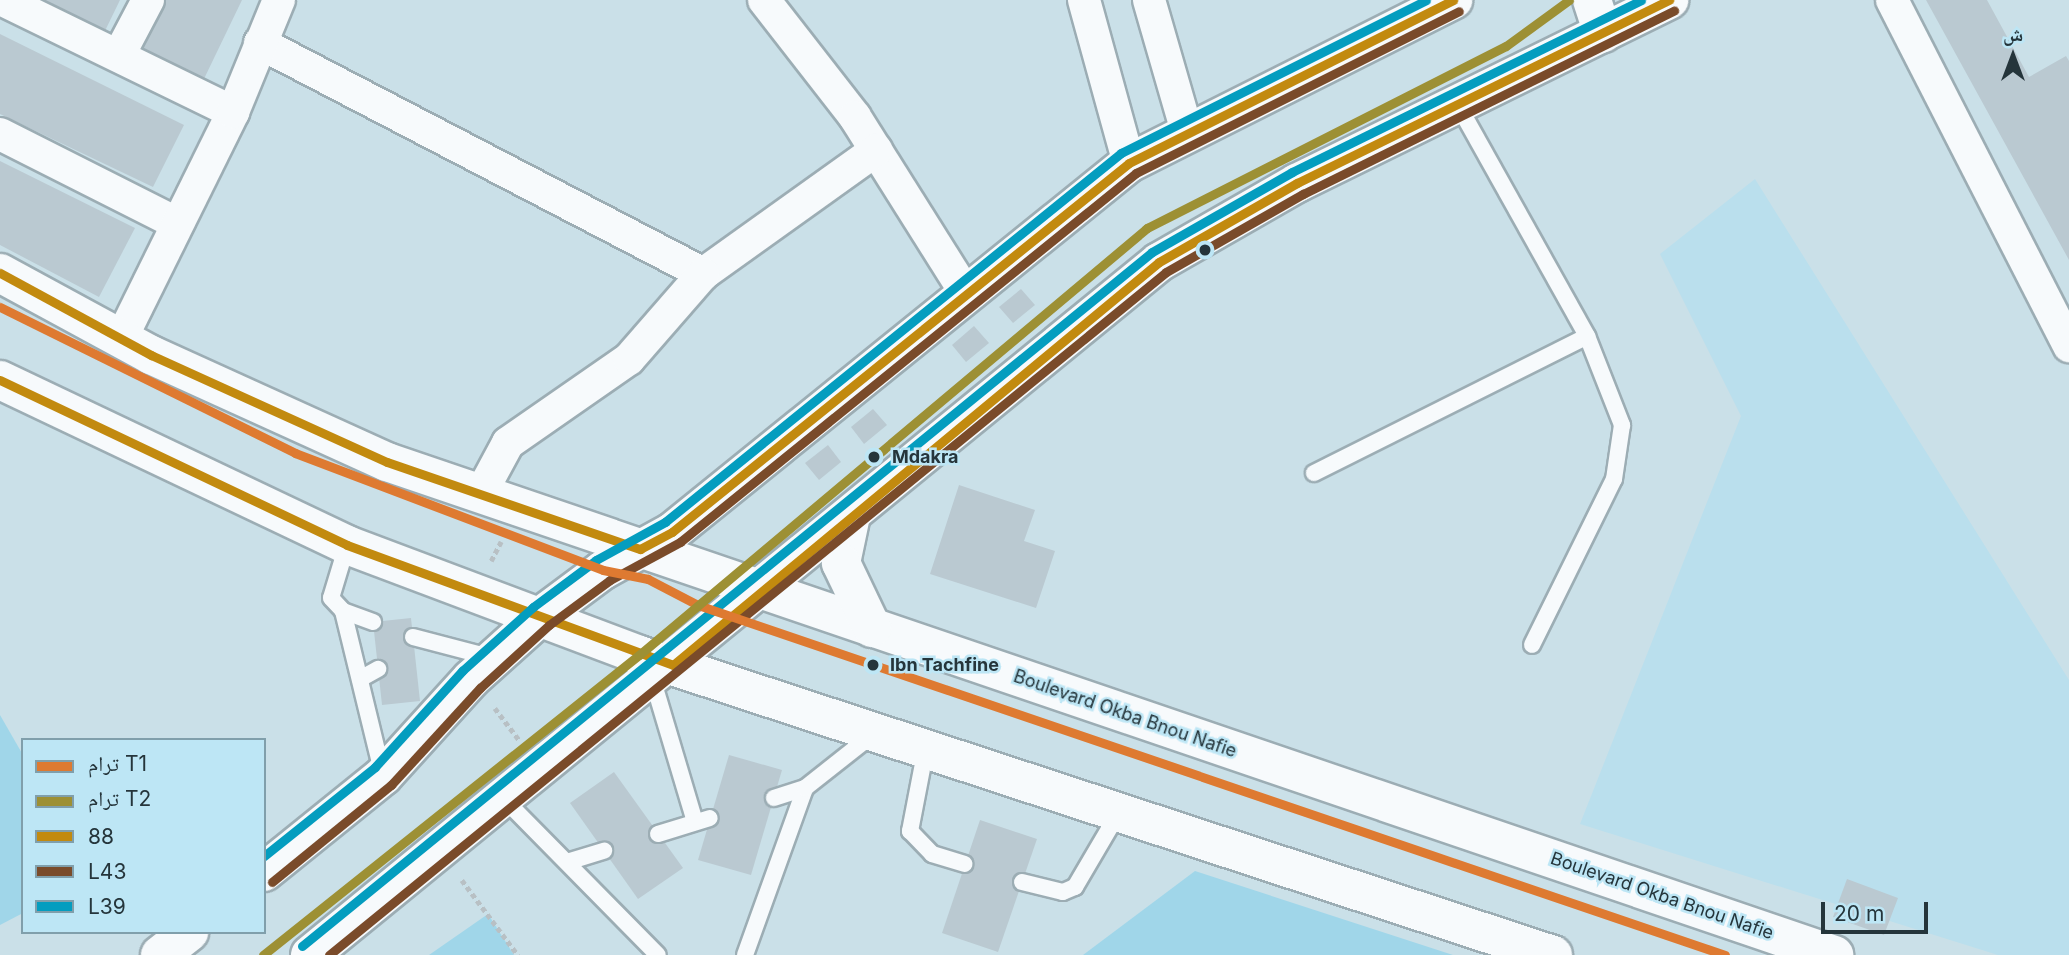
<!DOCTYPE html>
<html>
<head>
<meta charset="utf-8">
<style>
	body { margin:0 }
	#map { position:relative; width:2069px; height:955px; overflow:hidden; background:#cae0e8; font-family:Inter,"Noto Naskh Arabic",sans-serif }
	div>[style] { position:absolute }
	.built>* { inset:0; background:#badfed }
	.green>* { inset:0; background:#a0d6e9 }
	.building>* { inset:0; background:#bac9d1 }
	.path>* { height:4.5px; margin-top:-2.25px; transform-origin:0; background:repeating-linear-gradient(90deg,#b8c0c4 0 5px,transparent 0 8.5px) }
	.roads { filter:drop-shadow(2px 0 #9cadb4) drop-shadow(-2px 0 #9cadb4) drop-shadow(0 2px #9cadb4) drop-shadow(0 -2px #9cadb4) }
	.service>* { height:16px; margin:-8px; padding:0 8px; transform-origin:8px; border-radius:8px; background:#f7fafc }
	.minor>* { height:32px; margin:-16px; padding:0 16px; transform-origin:16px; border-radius:16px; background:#f7fafc }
	.tertiary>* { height:38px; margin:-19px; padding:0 19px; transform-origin:19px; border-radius:19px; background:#f7fafc }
	.primary>* { height:38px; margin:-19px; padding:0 19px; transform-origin:19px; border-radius:19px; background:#f7fafc }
	.bus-1>* { height:9px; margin:-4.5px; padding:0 4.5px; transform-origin:4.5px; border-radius:4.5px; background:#c28a0f }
	.bus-2>* { height:9px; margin:-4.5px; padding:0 4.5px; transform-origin:4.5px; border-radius:4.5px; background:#7a4b2a }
	.bus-3>* { height:9px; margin:-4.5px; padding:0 4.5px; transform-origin:4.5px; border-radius:4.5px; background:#049dbf }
	.tram-1>* { height:9px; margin:-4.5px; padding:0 4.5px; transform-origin:4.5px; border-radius:4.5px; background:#de7a31 }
	.tram-2>* { height:9px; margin:-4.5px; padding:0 4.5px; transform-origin:4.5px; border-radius:4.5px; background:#9d9034 }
	.dots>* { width:19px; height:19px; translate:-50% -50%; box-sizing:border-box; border:4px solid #bde6f5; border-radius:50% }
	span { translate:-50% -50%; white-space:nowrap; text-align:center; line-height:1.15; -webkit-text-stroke:5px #bde6f5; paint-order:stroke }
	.stop-label { font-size:18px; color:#25353b; font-weight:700 }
	.left { translate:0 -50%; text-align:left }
	.street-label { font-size:18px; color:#25353b }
	.legend { position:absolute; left:21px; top:738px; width:245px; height:196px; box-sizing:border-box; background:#bde6f5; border:2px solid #809fab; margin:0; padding:9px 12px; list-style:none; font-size:21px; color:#25353b }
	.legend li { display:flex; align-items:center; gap:14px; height:35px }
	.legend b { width:35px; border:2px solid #809fab }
	.north { position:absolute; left:1978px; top:21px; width:70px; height:70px; -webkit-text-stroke:5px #bde6f5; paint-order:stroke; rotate:0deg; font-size:19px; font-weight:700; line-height:28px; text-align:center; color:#25353b }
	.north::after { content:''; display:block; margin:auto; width:24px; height:32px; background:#25353b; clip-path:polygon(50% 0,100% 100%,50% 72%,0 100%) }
	.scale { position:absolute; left:1821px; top:902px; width:107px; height:32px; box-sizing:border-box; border:4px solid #25353b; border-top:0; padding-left:9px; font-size:21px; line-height:24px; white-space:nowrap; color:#25353b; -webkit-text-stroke:5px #bde6f5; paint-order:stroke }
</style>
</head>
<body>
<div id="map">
	<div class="built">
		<i style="clip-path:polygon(1755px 179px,2069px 680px,2069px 955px,1998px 955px,1580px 824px,1741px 416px,1660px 254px)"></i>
	</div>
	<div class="green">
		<i style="clip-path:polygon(0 715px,23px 755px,23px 913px,0 925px)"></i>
		<i style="clip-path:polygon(1195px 871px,1453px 955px,1083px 955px)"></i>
		<i style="clip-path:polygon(488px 914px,514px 955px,429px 955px)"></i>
	</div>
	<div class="building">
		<i style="clip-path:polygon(46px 0,120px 0,102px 37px,42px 8px)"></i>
		<i style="clip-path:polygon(166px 0,242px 0,202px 83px,140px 53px)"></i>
		<i style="clip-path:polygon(1926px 0,1987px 0,2029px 77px,2066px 56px,2069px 61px,2069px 260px)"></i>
		<i style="clip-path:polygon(0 34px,184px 125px,153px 187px,0 114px)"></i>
		<i style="clip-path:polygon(0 161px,135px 228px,99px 297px,0 245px)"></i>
		<i style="clip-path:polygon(1021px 289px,1035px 305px,1013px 323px,999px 307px)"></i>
		<i style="clip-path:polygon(974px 326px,989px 343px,966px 362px,952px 345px)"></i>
		<i style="clip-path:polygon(873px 409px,887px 425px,864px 444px,851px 427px)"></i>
		<i style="clip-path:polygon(828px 445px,841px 462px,819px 480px,805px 463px)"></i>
		<i style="clip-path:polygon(959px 485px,1035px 510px,1024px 541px,1055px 551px,1036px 608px,930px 574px)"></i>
		<i style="clip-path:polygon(411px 618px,420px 701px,382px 705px,373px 622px)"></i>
		<i style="clip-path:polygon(729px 755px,782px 770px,751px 875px,698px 860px)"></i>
		<i style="clip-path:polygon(614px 772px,683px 868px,638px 899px,570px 803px)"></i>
		<i style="clip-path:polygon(980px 820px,1037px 839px,998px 952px,942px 933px)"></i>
		<i style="clip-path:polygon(1847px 879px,1898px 898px,1884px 935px,1833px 917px)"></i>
	</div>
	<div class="path">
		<i style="left:491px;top:561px;width:22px;rotate:-63deg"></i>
		<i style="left:495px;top:708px;width:40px;rotate:53deg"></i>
		<i style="left:462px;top:880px;width:94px;rotate:53.3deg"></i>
	</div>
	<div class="roads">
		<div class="service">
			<i style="left:1458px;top:105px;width:265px;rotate:60.8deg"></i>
			<i style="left:1587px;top:336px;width:96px;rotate:68.5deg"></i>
			<i style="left:1622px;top:425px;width:55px;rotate:98.4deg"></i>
			<i style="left:1614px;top:479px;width:185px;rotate:116.3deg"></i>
			<i style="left:1314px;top:473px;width:305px;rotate:-26.6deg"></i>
			<i style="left:347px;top:545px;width:55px;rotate:106.8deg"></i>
			<i style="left:331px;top:598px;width:18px;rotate:47deg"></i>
			<i style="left:343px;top:611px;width:32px;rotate:20deg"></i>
			<i style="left:343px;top:611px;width:165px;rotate:76.3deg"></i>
			<i style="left:413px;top:637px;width:80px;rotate:14.6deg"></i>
			<i style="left:360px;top:679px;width:21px;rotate:-29deg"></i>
			<i style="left:653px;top:681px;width:147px;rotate:73.4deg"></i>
			<i style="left:926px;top:748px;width:85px;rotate:100.9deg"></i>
			<i style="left:910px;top:831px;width:32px;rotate:46deg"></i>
			<i style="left:932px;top:854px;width:34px;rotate:17deg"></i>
			<i style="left:774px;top:798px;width:33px;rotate:-18deg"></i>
			<i style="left:506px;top:801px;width:216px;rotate:45.4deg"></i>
			<i style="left:658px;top:834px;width:54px;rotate:-17.1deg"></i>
			<i style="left:567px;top:862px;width:39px;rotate:-17deg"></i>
			<i style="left:1022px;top:882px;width:42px;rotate:13.7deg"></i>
			<i style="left:1063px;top:892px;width:13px;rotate:-23deg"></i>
			<i style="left:1075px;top:887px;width:87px;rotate:-59.6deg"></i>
			<i style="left:745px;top:955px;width:177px;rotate:-70.2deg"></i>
			<i style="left:805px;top:788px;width:85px;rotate:-38.3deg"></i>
		</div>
		<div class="minor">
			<i style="left:3px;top:0;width:256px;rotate:26deg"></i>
			<i style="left:764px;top:0;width:148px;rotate:52.1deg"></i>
			<i style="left:855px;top:117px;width:207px;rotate:57.8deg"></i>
			<i style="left:1084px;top:0;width:169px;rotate:74.6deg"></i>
			<i style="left:1149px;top:0;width:137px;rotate:73.9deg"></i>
			<i style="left:1892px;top:0;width:389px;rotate:62.9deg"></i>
			<i style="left:260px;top:43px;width:500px;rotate:27.5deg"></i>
			<i style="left:703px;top:274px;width:213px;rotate:-35.6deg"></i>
			<i style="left:119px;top:55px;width:62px;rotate:-62.2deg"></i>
			<i style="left:0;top:134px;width:197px;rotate:26.8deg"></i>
			<i style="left:121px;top:339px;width:253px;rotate:-63.7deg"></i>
			<i style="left:233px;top:112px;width:121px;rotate:-67.7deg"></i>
			<i style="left:480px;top:495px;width:59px;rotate:-61.7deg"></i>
			<i style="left:508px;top:443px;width:147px;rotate:-34.8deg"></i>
			<i style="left:629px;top:359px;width:113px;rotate:-49deg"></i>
		</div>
		<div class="tertiary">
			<i style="left:1592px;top:0;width:35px;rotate:72deg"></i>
		</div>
		<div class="primary">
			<i style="left:0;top:273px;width:172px;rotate:28.5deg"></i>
			<i style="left:151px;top:355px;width:259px;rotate:24.4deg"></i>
			<i style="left:387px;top:462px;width:1529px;rotate:18.81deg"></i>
			<i style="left:0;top:380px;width:384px;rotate:25.4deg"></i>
			<i style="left:347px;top:545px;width:312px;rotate:20.6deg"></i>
			<i style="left:639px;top:655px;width:962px;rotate:18.17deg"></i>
			<i style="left:850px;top:520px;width:44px;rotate:101.8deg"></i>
			<i style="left:841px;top:563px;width:72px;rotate:64.5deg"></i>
			<i style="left:264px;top:872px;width:153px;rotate:-38.9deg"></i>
			<i style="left:383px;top:776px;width:131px;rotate:-47.8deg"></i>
			<i style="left:471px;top:679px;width:94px;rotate:-42deg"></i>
			<i style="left:541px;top:616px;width:77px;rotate:-36.6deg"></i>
			<i style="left:603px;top:570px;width:79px;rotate:-28.8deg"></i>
			<i style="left:672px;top:532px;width:587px;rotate:-38.92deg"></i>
			<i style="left:1129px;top:163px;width:363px;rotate:-26.7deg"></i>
			<i style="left:160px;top:955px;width:37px;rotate:-38deg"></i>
			<i style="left:310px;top:955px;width:1096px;rotate:-39.22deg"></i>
			<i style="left:1159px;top:262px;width:159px;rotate:-29.8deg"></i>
			<i style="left:1297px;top:183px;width:415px;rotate:-26.2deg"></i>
		</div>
	</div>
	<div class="bus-1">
		<i style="left:0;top:273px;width:172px;rotate:28.5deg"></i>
		<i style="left:151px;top:355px;width:259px;rotate:24.4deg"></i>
		<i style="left:387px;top:462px;width:268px;rotate:19deg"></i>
		<i style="left:640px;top:549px;width:36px;rotate:-28deg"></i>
		<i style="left:672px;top:532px;width:587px;rotate:-38.92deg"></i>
		<i style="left:1129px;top:163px;width:363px;rotate:-26.7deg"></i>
		<i style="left:0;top:380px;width:384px;rotate:25.4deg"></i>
		<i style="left:347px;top:545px;width:347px;rotate:20.2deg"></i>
		<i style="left:673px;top:665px;width:631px;rotate:-39.67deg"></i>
		<i style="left:1159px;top:262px;width:159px;rotate:-29.8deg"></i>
		<i style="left:1297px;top:183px;width:415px;rotate:-26.2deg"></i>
	</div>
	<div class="bus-2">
		<i style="left:272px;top:882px;width:154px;rotate:-39.2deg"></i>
		<i style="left:391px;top:785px;width:132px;rotate:-47.5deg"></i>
		<i style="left:480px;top:688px;width:93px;rotate:-42.4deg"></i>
		<i style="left:549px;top:625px;width:76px;rotate:-36.4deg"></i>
		<i style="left:610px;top:580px;width:80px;rotate:-28.5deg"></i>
		<i style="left:680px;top:542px;width:587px;rotate:-38.98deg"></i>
		<i style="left:1136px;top:173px;width:361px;rotate:-26.6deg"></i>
		<i style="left:329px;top:955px;width:1080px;rotate:-39.21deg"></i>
		<i style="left:1166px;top:272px;width:158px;rotate:-29.7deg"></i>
		<i style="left:1303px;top:194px;width:414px;rotate:-26.3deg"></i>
	</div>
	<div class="bus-3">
		<i style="left:264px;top:856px;width:142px;rotate:-38.7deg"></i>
		<i style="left:375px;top:767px;width:130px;rotate:-47.8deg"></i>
		<i style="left:462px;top:671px;width:96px;rotate:-42deg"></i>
		<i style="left:533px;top:607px;width:79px;rotate:-36.7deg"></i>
		<i style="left:596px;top:560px;width:79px;rotate:-28.8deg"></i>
		<i style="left:665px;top:522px;width:587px;rotate:-38.98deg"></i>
		<i style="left:1121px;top:153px;width:341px;rotate:-26.6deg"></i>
		<i style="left:302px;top:946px;width:1097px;rotate:-39.23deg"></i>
		<i style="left:1152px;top:252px;width:161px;rotate:-29.7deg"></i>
		<i style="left:1292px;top:172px;width:389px;rotate:-26.2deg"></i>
	</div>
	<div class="tram-1">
		<i style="left:0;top:307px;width:329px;rotate:26.3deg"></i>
		<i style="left:295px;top:453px;width:329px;rotate:20.8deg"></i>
		<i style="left:603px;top:570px;width:46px;rotate:11.3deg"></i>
		<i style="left:648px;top:579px;width:56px;rotate:27.5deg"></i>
		<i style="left:698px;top:605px;width:1085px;rotate:18.82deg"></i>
	</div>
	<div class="tram-2">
		<i style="left:263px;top:955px;width:481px;rotate:-38.6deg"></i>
		<i style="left:639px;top:655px;width:664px;rotate:-40.05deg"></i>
		<i style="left:1147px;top:228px;width:402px;rotate:-26.9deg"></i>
		<i style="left:1506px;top:46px;width:78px;rotate:-36.1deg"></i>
	</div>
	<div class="dots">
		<i style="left:1205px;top:250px;background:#25353b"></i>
		<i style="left:874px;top:457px;background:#25353b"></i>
		<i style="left:873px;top:665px;background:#25353b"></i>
	</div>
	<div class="stop-label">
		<span class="left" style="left:892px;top:457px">Mdakra</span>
		<span class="left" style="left:890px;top:665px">Ibn Tachfine</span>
	</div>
	<div class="street-label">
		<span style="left:1125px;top:714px;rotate:19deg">Boulevard Okba Bnou Nafie</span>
		<span style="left:1662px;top:896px;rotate:19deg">Boulevard Okba Bnou Nafie</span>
	</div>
	<ul class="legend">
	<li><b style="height:9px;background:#de7a31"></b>ترام T1</li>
	<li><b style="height:9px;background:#9d9034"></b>ترام T2</li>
	<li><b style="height:9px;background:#c28a0f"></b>88</li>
	<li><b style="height:9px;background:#7a4b2a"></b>L43</li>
	<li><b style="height:9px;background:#049dbf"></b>L39</li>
	</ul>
	<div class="north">ش</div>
	<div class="scale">20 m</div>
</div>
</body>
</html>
